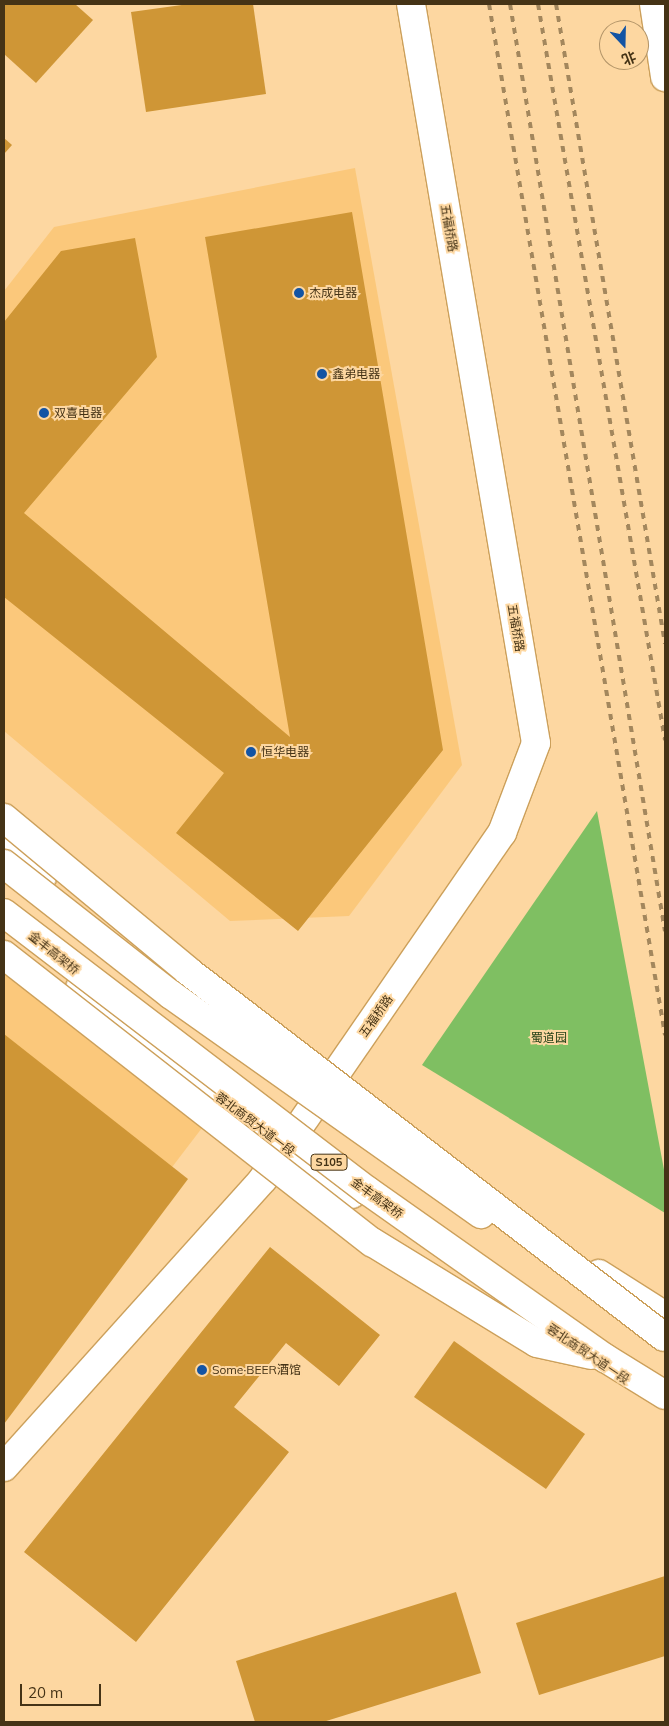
<!DOCTYPE html>
<html>
<head>
<meta charset="utf-8">
<style>
	body { margin:0 }
	#map { position:relative; width:669px; height:1726px; overflow:hidden; background:#fdd7a1; font-family:Mulish,"Noto Sans SC",sans-serif }
	div>[style] { position:absolute }
	.built>* { inset:0; background:#fbc87b }
	.green>* { inset:0; background:#7fbf62 }
	.building>* { inset:0; background:#cf9636 }
	.roads { filter:drop-shadow(1px 0 #cca05b) drop-shadow(-1px 0 #cca05b) drop-shadow(0 1px #cca05b) drop-shadow(0 -1px #cca05b) }
	.minor>* { height:28px; margin:-14px; padding:0 14px; transform-origin:14px; border-radius:14px; background:#fff }
	.major>* { height:28px; margin:-14px; padding:0 14px; transform-origin:14px; border-radius:14px; background:#fff }
	.rail>* { height:4px; margin-top:-2px; transform-origin:0; background:repeating-linear-gradient(90deg,#a3875d 0 6px,transparent 0 12px) }
	.bridges { filter:drop-shadow(1px 0 #cca05b) drop-shadow(-1px 0 #cca05b) drop-shadow(0 1px #cca05b) drop-shadow(0 -1px #cca05b) }
	.highway-bridge>* { height:28px; margin:-14px; padding:0 14px; transform-origin:14px; border-radius:14px; background:#fff }
	.dots>* { width:14px; height:14px; translate:-50% -50%; box-sizing:border-box; border:2px solid #fdd7a1; border-radius:50% }
	span { translate:-50% -50%; white-space:nowrap; text-align:center; line-height:1.15; -webkit-text-stroke:4px #fdd7a1; paint-order:stroke }
	.shield-label span { padding:1px 4px; background:#fdd7a1; border:1px solid; border-radius:4px; -webkit-text-stroke-width:0 }
	.shield-label { font-size:11px; color:#453316; font-weight:700 }
	.street-label { font-size:12px; color:#453316 }
	.poi-label { font-size:12px; color:#453316 }
	.left { translate:0 -50%; text-align:left }
	.park-label { font-size:12px; color:#254217 }
	.frame { position:absolute; inset:0; border:5px solid #453316; pointer-events:none }
	.north { position:absolute; left:599px; top:20px; width:50px; height:50px; box-sizing:border-box; background:#fdd7a1; border:1px solid #b39569; border-radius:50%; rotate:159deg; font-size:14px; font-weight:700; line-height:20px; text-align:center; color:#453316 }
	.north::after { content:''; display:block; margin:auto; width:18px; height:22px; background:#1354a4; clip-path:polygon(50% 0,100% 100%,50% 72%,0 100%) }
	.scale { position:absolute; left:20px; top:1684px; width:81px; height:22px; box-sizing:border-box; border:2px solid #453316; border-top:0; padding-left:6px; font-size:15px; line-height:18px; white-space:nowrap; color:#453316; -webkit-text-stroke:4px #fdd7a1; paint-order:stroke }
</style>
</head>
<body>
<div id="map">
	<div class="built">
		<i style="clip-path:polygon(355px 168px,462px 765px,349px 916px,230px 921px,4px 731px,4px 291px,54px 227px)"></i>
		<i style="clip-path:polygon(4px 957px,205px 1124px,4px 1387px)"></i>
	</div>
	<div class="green">
		<i style="clip-path:polygon(597px 811px,665px 1175px,665px 1213px,422px 1065px)"></i>
	</div>
	<div class="building">
		<i style="clip-path:polygon(4px 4px,75px 4px,93px 20px,36px 83px,4px 54px)"></i>
		<i style="clip-path:polygon(189px 4px,253px 4px,266px 94px,146px 112px,131px 12px)"></i>
		<i style="clip-path:polygon(4px 138px,12px 145px,4px 154px)"></i>
		<i style="clip-path:polygon(352px 212px,443px 750px,298px 931px,176px 833px,224px 773px,4px 597px,4px 322px,61px 251px,135px 238px,157px 357px,24px 513px,290px 737px,205px 237px)"></i>
		<i style="clip-path:polygon(4px 1034px,188px 1179px,4px 1424px)"></i>
		<i style="clip-path:polygon(270px 1247px,380px 1335px,339px 1386px,286px 1343px,234px 1407px,289px 1452px,136px 1642px,24px 1552px)"></i>
		<i style="clip-path:polygon(454px 1341px,585px 1434px,546px 1489px,414px 1397px)"></i>
		<i style="clip-path:polygon(665px 1576px,665px 1656px,539px 1695px,516px 1623px)"></i>
		<i style="clip-path:polygon(456px 1592px,481px 1673px,323px 1722px,255px 1722px,236px 1661px)"></i>
	</div>
	<div class="roads">
		<div class="minor">
			<i style="left:654px;top:4px;width:74px;rotate:81.4deg"></i>
			<i style="left:599px;top:1274px;width:78px;rotate:32.5deg"></i>
			<i style="left:4px;top:1467px;width:387px;rotate:-48deg"></i>
			<i style="left:263px;top:1179px;width:421px;rotate:-55.4deg"></i>
			<i style="left:502px;top:833px;width:96px;rotate:-69.3deg"></i>
			<i style="left:536px;top:743px;width:749px;rotate:-99.6deg"></i>
		</div>
		<div class="major">
			<i style="left:4px;top:846px;width:49px;rotate:39.2deg"></i>
			<i style="left:80px;top:988px;width:259px;rotate:38.1deg"></i>
			<i style="left:284px;top:1148px;width:82px;rotate:34.1deg"></i>
		</div>
	</div>
	<div class="rail">
		<i style="left:489px;top:4px;width:1046px;rotate:80.31deg"></i>
		<i style="left:510px;top:4px;width:940px;rotate:80.51deg"></i>
		<i style="left:538px;top:4px;width:747px;rotate:80.21deg"></i>
		<i style="left:556px;top:4px;width:649px;rotate:80.33deg"></i>
	</div>
	<div class="bridges">
		<div class="highway-bridge">
			<i style="left:4px;top:818px;width:239px;rotate:39.7deg"></i>
			<i style="left:188px;top:971px;width:600px;rotate:37.56deg"></i>
			<i style="left:4px;top:864px;width:211px;rotate:38.1deg"></i>
			<i style="left:170px;top:994px;width:381px;rotate:35.3deg"></i>
			<i style="left:4px;top:913px;width:458px;rotate:37.4deg"></i>
			<i style="left:368px;top:1191px;width:290px;rotate:35.2deg"></i>
			<i style="left:605px;top:1358px;width:70px;rotate:31.7deg"></i>
			<i style="left:4px;top:955px;width:467px;rotate:38deg"></i>
			<i style="left:372px;top:1242px;width:193px;rotate:31.5deg"></i>
			<i style="left:537px;top:1343px;width:55px;rotate:12.5deg"></i>
		</div>
	</div>
	<div class="dots">
		<i style="left:299px;top:293px;background:#1354a4"></i>
		<i style="left:322px;top:374px;background:#1354a4"></i>
		<i style="left:44px;top:413px;background:#1354a4"></i>
		<i style="left:251px;top:752px;background:#1354a4"></i>
		<i style="left:202px;top:1370px;background:#1354a4"></i>
	</div>
	<div class="shield-label">
		<span style="left:329px;top:1162px">S105</span>
	</div>
	<div class="street-label">
		<span style="left:449px;top:228px;rotate:80deg">五福桥路</span>
		<span style="left:516px;top:628px;rotate:80deg">五福桥路</span>
		<span style="left:54px;top:953px;rotate:39deg">金丰高架桥</span>
		<span style="left:376px;top:1016px;rotate:-55deg">五福桥路</span>
		<span style="left:255px;top:1124px;rotate:37deg">蓉北商贸大道一段</span>
		<span style="left:377px;top:1198px;rotate:36deg">金丰高架桥</span>
		<span style="left:588px;top:1354px;rotate:34deg">蓉北商贸大道一段</span>
	</div>
	<div class="poi-label">
		<span class="left" style="left:309px;top:293px">杰成电器</span>
		<span class="left" style="left:332px;top:374px">鑫弟电器</span>
		<span class="left" style="left:54px;top:413px">双喜电器</span>
		<span class="left" style="left:261px;top:752px">恒华电器</span>
		<span class="left" style="left:212px;top:1370px">Some·BEER酒馆</span>
	</div>
	<div class="park-label">
		<span style="left:549px;top:1038px">蜀道园</span>
	</div>
	<div class="frame"></div>
	<div class="north">北</div>
	<div class="scale">20 m</div>
</div>
</body>
</html>
